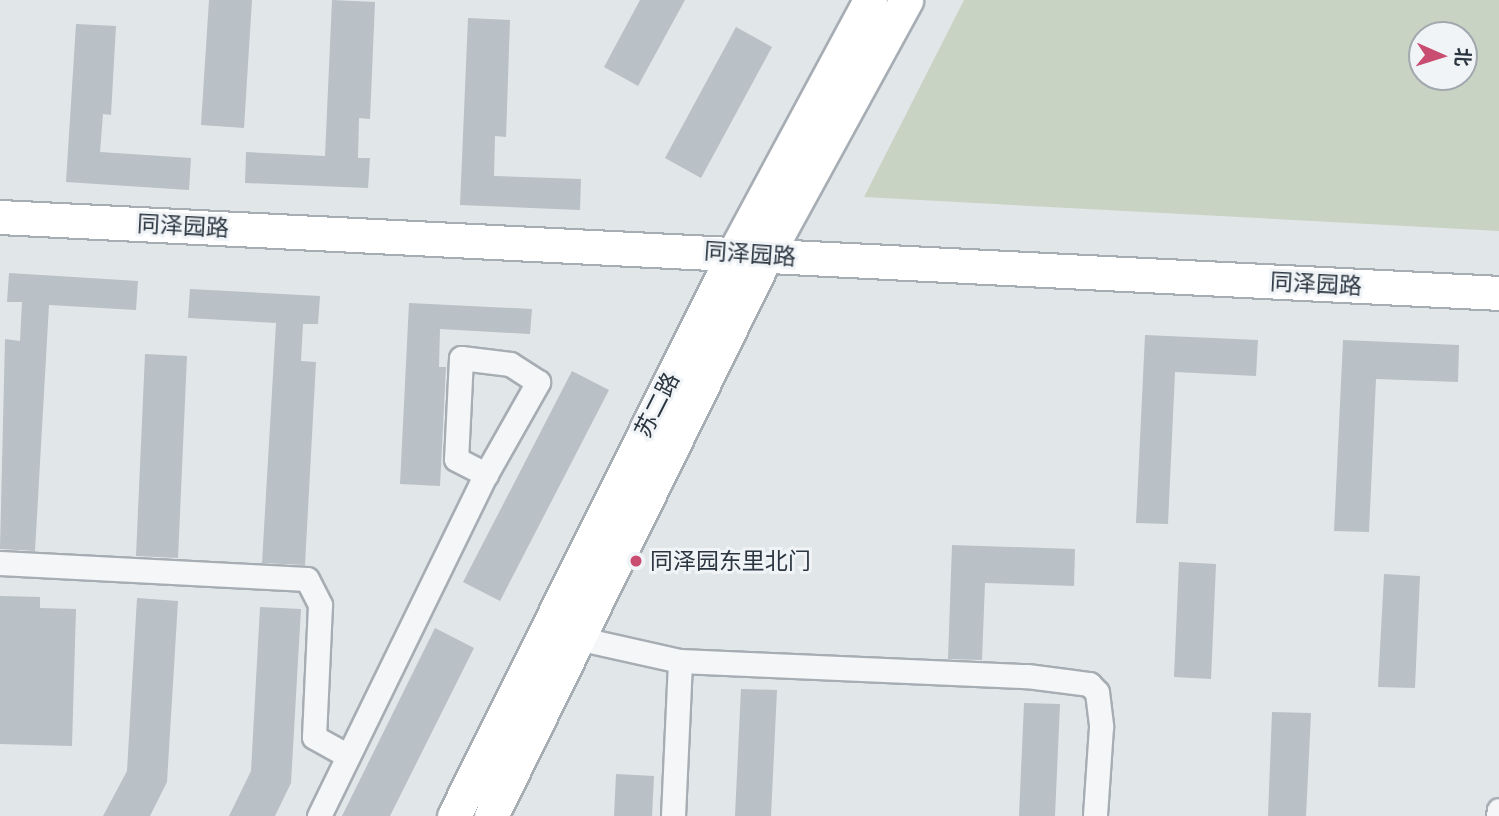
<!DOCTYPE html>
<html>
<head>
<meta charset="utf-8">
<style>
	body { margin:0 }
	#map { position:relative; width:1499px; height:816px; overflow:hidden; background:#e1e6e9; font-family:Cabin,"Noto Sans SC",sans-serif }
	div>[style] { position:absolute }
	.green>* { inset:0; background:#c9d3c3 }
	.building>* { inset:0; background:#b9c0c6 }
	.roads { filter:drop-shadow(2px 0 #a6adb3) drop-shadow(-2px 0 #a6adb3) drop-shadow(0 2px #a6adb3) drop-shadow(0 -2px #a6adb3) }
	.street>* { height:23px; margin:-11.5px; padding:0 11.5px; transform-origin:11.5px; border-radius:11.5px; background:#f4f6f8 }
	.secondary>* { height:33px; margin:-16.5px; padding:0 16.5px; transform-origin:16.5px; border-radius:16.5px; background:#fff }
	.dots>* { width:19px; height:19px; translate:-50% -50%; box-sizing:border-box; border:4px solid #f1f4f7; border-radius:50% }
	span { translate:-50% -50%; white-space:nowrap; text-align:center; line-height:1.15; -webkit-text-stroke:6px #f1f4f7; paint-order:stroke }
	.street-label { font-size:23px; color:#2a3540 }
	.poi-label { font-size:23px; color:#2a3540 }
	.left { translate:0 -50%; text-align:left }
	.north { position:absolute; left:1408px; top:21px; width:70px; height:70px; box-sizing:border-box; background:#f1f4f7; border:2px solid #a1a8ae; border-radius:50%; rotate:93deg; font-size:19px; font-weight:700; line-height:28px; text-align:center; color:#2a3540 }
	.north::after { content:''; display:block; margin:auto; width:24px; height:32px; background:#c94c71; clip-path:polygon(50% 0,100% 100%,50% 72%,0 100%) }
</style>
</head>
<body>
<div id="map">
	<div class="green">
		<i style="clip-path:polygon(evenodd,964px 0,1499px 0,1499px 231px,864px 197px,964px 0,1422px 35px,1464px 35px,1464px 77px,1422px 77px,1422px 35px)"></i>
	</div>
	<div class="building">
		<i style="clip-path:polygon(209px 0,252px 0,244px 128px,201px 125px)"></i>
		<i style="clip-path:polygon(332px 0,375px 2px,370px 119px,359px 118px,358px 158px,370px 158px,368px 188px,245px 183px,246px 152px,325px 156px)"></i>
		<i style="clip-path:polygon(640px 0,685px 0,638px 86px,604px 67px)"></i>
		<i style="clip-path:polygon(468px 18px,510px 20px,506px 137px,495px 136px,494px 176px,581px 179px,580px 210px,460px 205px)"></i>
		<i style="clip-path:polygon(76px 24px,116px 26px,111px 115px,103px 114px,100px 152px,191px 158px,189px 190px,66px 182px)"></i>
		<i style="clip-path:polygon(736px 27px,772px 47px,701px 178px,665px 158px)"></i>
		<i style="clip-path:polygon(9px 273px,138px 281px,136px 310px,49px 305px,35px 551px,0 549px,5px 339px,20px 341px,22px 302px,7px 302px)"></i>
		<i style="clip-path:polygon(190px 289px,320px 296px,318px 324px,303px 324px,301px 361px,316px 362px,305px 565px,262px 563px,276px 323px,188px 318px)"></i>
		<i style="clip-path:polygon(409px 303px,532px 309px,530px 334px,440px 329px,439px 367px,446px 367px,440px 486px,400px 484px)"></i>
		<i style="clip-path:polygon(1145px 335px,1258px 340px,1256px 376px,1175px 372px,1168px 524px,1136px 523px)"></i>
		<i style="clip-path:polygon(1343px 340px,1459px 345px,1458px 382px,1376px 379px,1369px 532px,1334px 531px)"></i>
		<i style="clip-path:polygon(145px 354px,187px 356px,178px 558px,136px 556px)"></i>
		<i style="clip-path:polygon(572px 371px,609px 390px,500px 601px,463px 582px)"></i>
		<i style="clip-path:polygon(952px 545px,1075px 549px,1074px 586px,985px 583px,982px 660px,948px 659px)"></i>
		<i style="clip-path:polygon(1179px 562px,1216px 564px,1211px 679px,1174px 677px)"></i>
		<i style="clip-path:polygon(1384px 574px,1420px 576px,1415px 688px,1378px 687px)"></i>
		<i style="clip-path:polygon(0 596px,40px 597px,40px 608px,76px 609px,72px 746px,0 744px)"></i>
		<i style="clip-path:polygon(137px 598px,178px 601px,167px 782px,150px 816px,103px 816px,127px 771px)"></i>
		<i style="clip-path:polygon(260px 607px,301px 609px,291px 783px,275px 816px,229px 816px,251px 771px)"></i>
		<i style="clip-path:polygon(435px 628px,474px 648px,390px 816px,342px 816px)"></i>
		<i style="clip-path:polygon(741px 689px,777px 690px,771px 816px,735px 816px)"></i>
		<i style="clip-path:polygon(1024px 703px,1060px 704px,1055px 816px,1019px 816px)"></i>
		<i style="clip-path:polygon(1272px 712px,1311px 713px,1306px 816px,1268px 816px)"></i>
		<i style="clip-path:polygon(616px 774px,654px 776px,652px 816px,614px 816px)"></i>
	</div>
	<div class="roads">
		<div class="street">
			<i style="left:0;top:563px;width:307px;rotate:3deg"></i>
			<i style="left:307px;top:579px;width:29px;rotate:63deg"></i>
			<i style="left:320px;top:605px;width:132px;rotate:92.6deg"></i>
			<i style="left:314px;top:737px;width:39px;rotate:29deg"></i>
			<i style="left:577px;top:638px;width:106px;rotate:12.6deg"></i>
			<i style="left:680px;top:661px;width:347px;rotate:2.5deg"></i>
			<i style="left:1027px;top:676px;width:63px;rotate:7.4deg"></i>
			<i style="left:1089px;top:684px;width:11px;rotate:45deg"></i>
			<i style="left:1097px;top:692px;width:35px;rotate:83deg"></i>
			<i style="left:1101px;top:727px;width:89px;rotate:93.9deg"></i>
			<i style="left:319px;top:816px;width:381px;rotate:-64deg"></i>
			<i style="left:486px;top:474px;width:106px;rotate:-60.5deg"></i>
			<i style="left:538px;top:382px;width:33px;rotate:-147deg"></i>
			<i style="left:510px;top:364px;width:49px;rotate:-173deg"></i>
			<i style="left:461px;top:358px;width:101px;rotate:92.8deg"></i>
			<i style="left:456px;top:459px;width:34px;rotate:27deg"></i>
			<i style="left:673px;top:816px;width:155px;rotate:-87.4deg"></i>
			<i style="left:1498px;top:816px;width:6px;rotate:-81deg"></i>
		</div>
		<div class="secondary">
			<i style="left:0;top:217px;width:1501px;rotate:2.9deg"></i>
			<i style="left:454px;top:816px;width:629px;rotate:-63.56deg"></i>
			<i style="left:734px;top:253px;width:287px;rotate:-61.7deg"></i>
			<i style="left:491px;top:816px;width:624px;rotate:-63.85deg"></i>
			<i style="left:766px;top:256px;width:292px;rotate:-61.3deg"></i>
		</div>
	</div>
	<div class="dots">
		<i style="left:636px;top:561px;background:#c94c71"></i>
	</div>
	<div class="street-label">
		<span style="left:183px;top:226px;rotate:3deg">同泽园路</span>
		<span style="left:750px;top:254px;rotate:4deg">同泽园路</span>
		<span style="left:1316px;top:284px;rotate:3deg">同泽园路</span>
		<span style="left:657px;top:405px;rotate:-63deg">苏二路</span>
	</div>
	<div class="poi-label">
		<span class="left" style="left:650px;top:561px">同泽园东里北门</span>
	</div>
	<div class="north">北</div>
</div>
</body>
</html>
